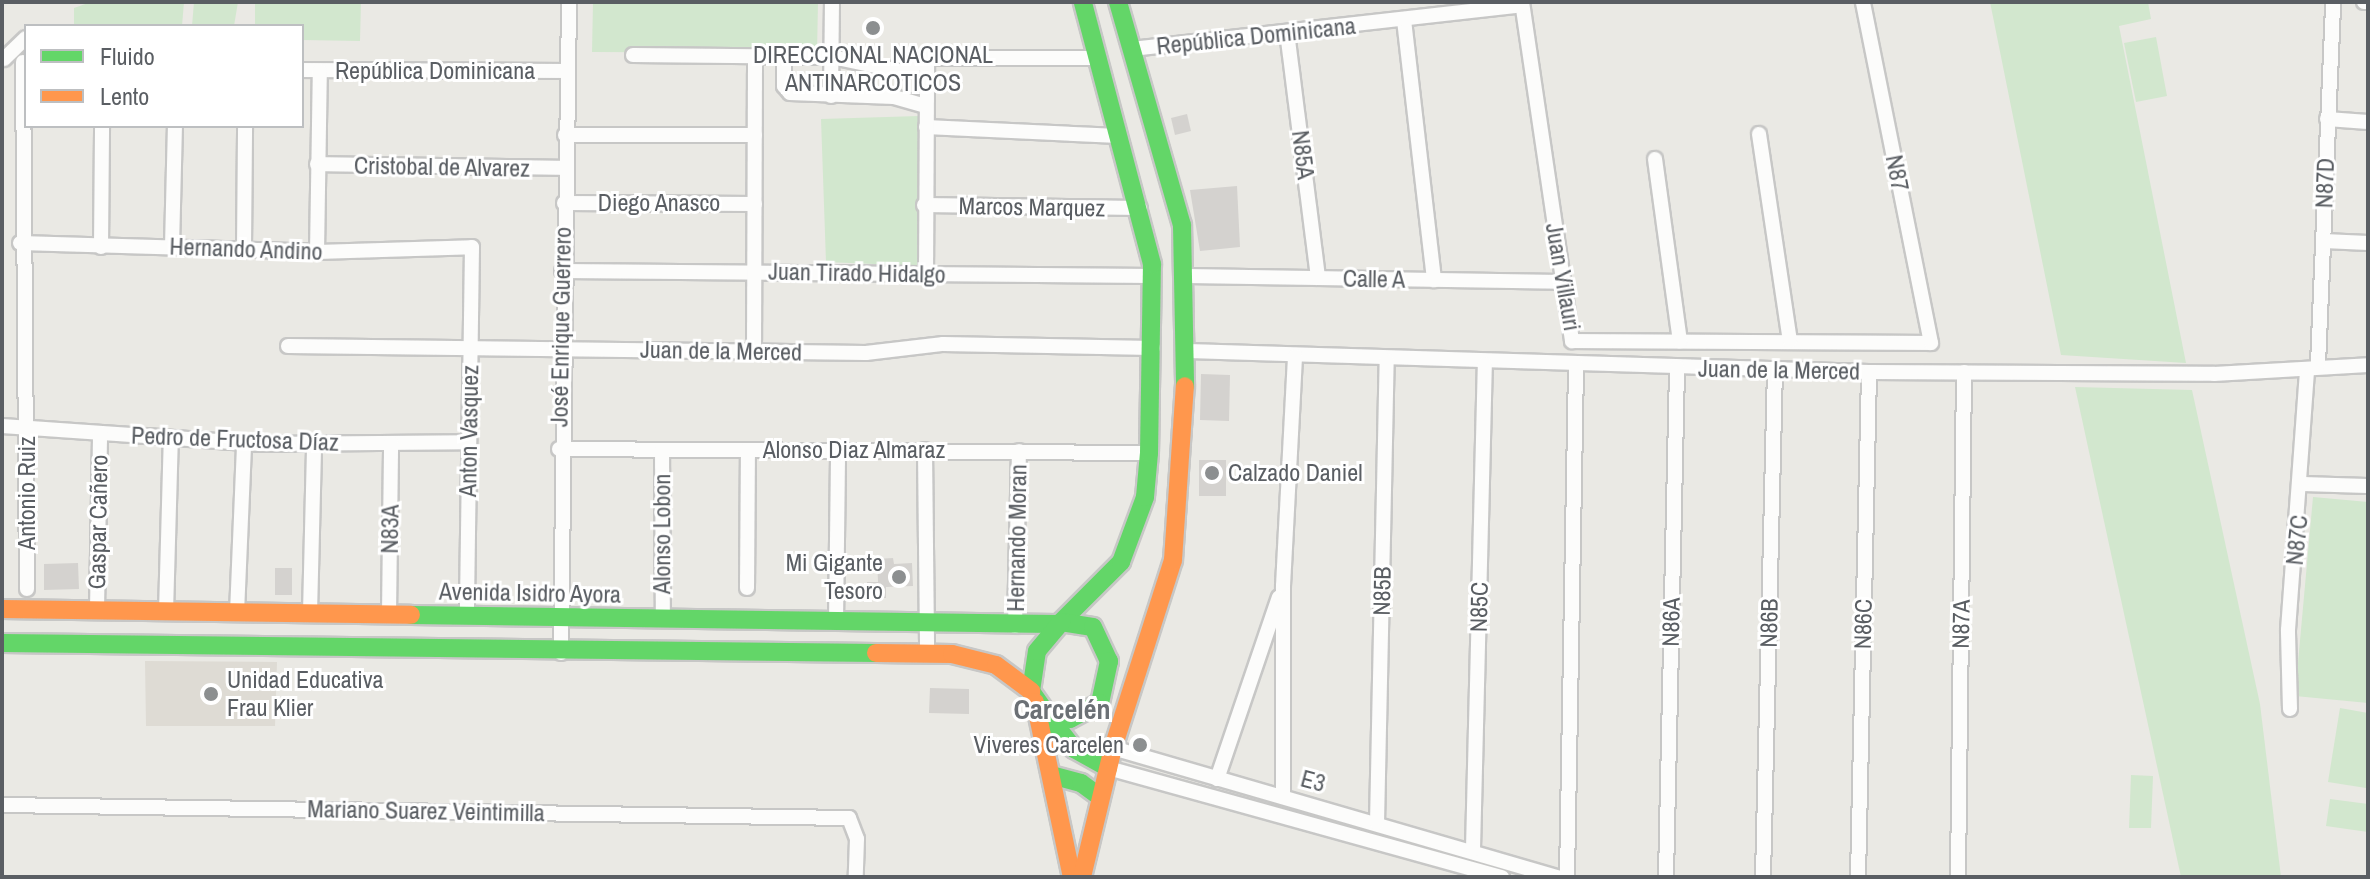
<!DOCTYPE html>
<html>
<head>
<meta charset="utf-8">
<style>
	body { margin:0 }
	#map { position:relative; width:2370px; height:879px; overflow:hidden; background:#eae9e4; font-family:"Archivo Narrow",sans-serif }
	div>[style] { position:absolute }
	.education>* { inset:0; background:#dedbd4 }
	.green>* { inset:0; background:#d2e7ce }
	.building>* { inset:0; background:#d4d2cf }
	.roads { filter:drop-shadow(2px 0 #c7c7c6) drop-shadow(-2px 0 #c7c7c6) drop-shadow(0 2px #c7c7c6) drop-shadow(0 -2px #c7c7c6) }
	.street>* { height:14px; margin:-7px; padding:0 7px; transform-origin:7px; border-radius:7px; background:#fcfcfb }
	.fast>* { height:18px; margin:-9px; padding:0 9px; transform-origin:9px; border-radius:9px; background:#63d668 }
	.slow>* { height:18px; margin:-9px; padding:0 9px; transform-origin:9px; border-radius:9px; background:#ff974d }
	.dots>* { width:22px; height:22px; translate:-50% -50%; box-sizing:border-box; border:4px solid #fff; border-radius:50% }
	span { translate:-50% -50%; white-space:nowrap; text-align:center; line-height:1.15; -webkit-text-stroke:6px #fff; paint-order:stroke }
	.street-label { font-size:24px; color:#5a5e63 }
	.poi-label { font-size:24px; color:#5a5e63 }
	.left { translate:0 -50%; text-align:left }
	.right { translate:-100% -50%; text-align:right }
	.quarter-label { font-size:28px; color:#6b7075; font-weight:700 }
	.frame { position:absolute; inset:0; border:4px solid #5a5e63; pointer-events:none }
	.legend { position:absolute; left:24px; top:24px; width:280px; height:104px; box-sizing:border-box; background:#fff; border:2px solid #bdbfc1; margin:0; padding:10px 14px; list-style:none; font-size:24px; color:#5a5e63 }
	.legend li { display:flex; align-items:center; gap:16px; height:40px }
	.legend b { width:40px; border:2px solid #bdbfc1 }
</style>
</head>
<body>
<div id="map">
	<div class="education">
		<i style="clip-path:polygon(145px 661px,277px 662px,275px 726px,146px 726px)"></i>
	</div>
	<div class="green">
		<i style="clip-path:polygon(91px 2px,184px 2px,182px 26px,74px 24px,74px 8px)"></i>
		<i style="clip-path:polygon(194px 2px,238px 2px,234px 26px,192px 26px)"></i>
		<i style="clip-path:polygon(255px 2px,361px 2px,360px 41px,302px 40px,302px 26px,255px 26px)"></i>
		<i style="clip-path:polygon(593px 2px,818px 2px,817px 53px,592px 52px)"></i>
		<i style="clip-path:polygon(1990px 2px,2148px 2px,2151px 19px,2119px 26px,2186px 363px,2061px 355px)"></i>
		<i style="clip-path:polygon(2156px 37px,2167px 96px,2136px 102px,2124px 43px)"></i>
		<i style="clip-path:polygon(919px 116px,922px 266px,826px 262px,821px 119px)"></i>
		<i style="clip-path:polygon(2075px 387px,2192px 390px,2260px 704px,2281px 877px,2181px 877px)"></i>
		<i style="clip-path:polygon(2313px 497px,2368px 502px,2368px 703px,2295px 696px)"></i>
		<i style="clip-path:polygon(2340px 708px,2368px 713px,2366px 788px,2328px 782px)"></i>
		<i style="clip-path:polygon(2131px 775px,2153px 776px,2151px 828px,2129px 828px)"></i>
		<i style="clip-path:polygon(2330px 799px,2368px 804px,2368px 832px,2326px 826px)"></i>
	</div>
	<div class="building">
		<i style="clip-path:polygon(1187px 114px,1191px 131px,1175px 135px,1171px 118px)"></i>
		<i style="clip-path:polygon(1237px 186px,1240px 247px,1200px 251px,1190px 190px)"></i>
		<i style="clip-path:polygon(1201px 374px,1230px 375px,1229px 421px,1200px 420px)"></i>
		<i style="clip-path:polygon(1199px 460px,1226px 460px,1226px 496px,1199px 496px)"></i>
		<i style="clip-path:polygon(893px 558px,894px 564px,912px 563px,913px 586px,886px 587px,886px 598px,867px 598px,867px 582px,878px 582px,877px 559px)"></i>
		<i style="clip-path:polygon(78px 563px,79px 589px,44px 590px,44px 564px)"></i>
		<i style="clip-path:polygon(275px 568px,292px 568px,292px 595px,275px 595px)"></i>
		<i style="clip-path:polygon(930px 688px,969px 689px,969px 714px,929px 713px)"></i>
	</div>
	<div class="roads">
		<div class="street">
			<i style="left:1522px;top:2px;width:343px;rotate:81.6deg"></i>
			<i style="left:1572px;top:341px;width:359px;rotate:0.3deg"></i>
			<i style="left:1931px;top:343px;width:348px;rotate:-101.3deg"></i>
			<i style="left:2364px;top:2px;width:4px"></i>
			<i style="left:1404px;top:20px;width:262px;rotate:83.4deg"></i>
			<i style="left:1287px;top:32px;width:248px;rotate:82.8deg"></i>
			<i style="left:1132px;top:49px;width:392px;rotate:-6.4deg"></i>
			<i style="left:633px;top:55px;width:199px;rotate:0.6deg"></i>
			<i style="left:832px;top:57px;width:74px;rotate:11.8deg"></i>
			<i style="left:904px;top:72px;width:27px;rotate:-31deg"></i>
			<i style="left:927px;top:58px;width:172px"></i>
			<i style="left:784px;top:57px;width:29px;rotate:90deg"></i>
			<i style="left:784px;top:86px;width:9px;rotate:49deg"></i>
			<i style="left:790px;top:93px;width:104px;rotate:2.2deg"></i>
			<i style="left:894px;top:97px;width:32px;rotate:16deg"></i>
			<i style="left:4px;top:59px;width:30px;rotate:-44deg"></i>
			<i style="left:23px;top:62px;width:527px;rotate:89.57deg"></i>
			<i style="left:302px;top:70px;width:265px;rotate:0.2deg"></i>
			<i style="left:831px;top:96px;width:94px;rotate:-89.4deg"></i>
			<i style="left:2327px;top:119px;width:41px;rotate:4.2deg"></i>
			<i style="left:926px;top:127px;width:193px;rotate:2.7deg"></i>
			<i style="left:1759px;top:134px;width:209px;rotate:81.5deg"></i>
			<i style="left:565px;top:135px;width:190px"></i>
			<i style="left:1655px;top:159px;width:184px;rotate:82.2deg"></i>
			<i style="left:317px;top:164px;width:249px;rotate:0.9deg"></i>
			<i style="left:564px;top:203px;width:191px;rotate:0.3deg"></i>
			<i style="left:924px;top:205px;width:216px;rotate:0.8deg"></i>
			<i style="left:2324px;top:241px;width:44px;rotate:2.6deg"></i>
			<i style="left:20px;top:243px;width:297px;rotate:1.7deg"></i>
			<i style="left:317px;top:252px;width:155px;rotate:-1.8deg"></i>
			<i style="left:472px;top:247px;width:369px;rotate:90.8deg"></i>
			<i style="left:101px;top:247px;width:121px;rotate:-89.5deg"></i>
			<i style="left:172px;top:247px;width:121px;rotate:-88.6deg"></i>
			<i style="left:244px;top:248px;width:122px;rotate:-89.5deg"></i>
			<i style="left:317px;top:252px;width:181px;rotate:-89.1deg"></i>
			<i style="left:562px;top:271px;width:591px;rotate:0.48deg"></i>
			<i style="left:926px;top:276px;width:218px;rotate:-89.7deg"></i>
			<i style="left:1187px;top:276px;width:374px;rotate:0.9deg"></i>
			<i style="left:288px;top:346px;width:578px;rotate:0.69deg"></i>
			<i style="left:866px;top:353px;width:78px;rotate:-6.7deg"></i>
			<i style="left:943px;top:344px;width:210px;rotate:1.1deg"></i>
			<i style="left:754px;top:351px;width:294px;rotate:-89.8deg"></i>
			<i style="left:1188px;top:351px;width:681px;rotate:1.77deg"></i>
			<i style="left:1869px;top:372px;width:345px;rotate:0.3deg"></i>
			<i style="left:2214px;top:374px;width:154px;rotate:-3.3deg"></i>
			<i style="left:2318px;top:364px;width:362px;rotate:-87.6deg"></i>
			<i style="left:2px;top:426px;width:259px;rotate:4deg"></i>
			<i style="left:260px;top:444px;width:209px;rotate:-0.5deg"></i>
			<i style="left:559px;top:449px;width:590px;rotate:0.39deg"></i>
			<i style="left:662px;top:450px;width:169px;rotate:89.7deg"></i>
			<i style="left:925px;top:450px;width:205px;rotate:89.4deg"></i>
			<i style="left:2302px;top:484px;width:66px;rotate:1.7deg"></i>
			<i style="left:747px;top:588px;width:138px;rotate:-89.6deg"></i>
			<i style="left:97px;top:610px;width:177px;rotate:-89deg"></i>
			<i style="left:166px;top:612px;width:174px;rotate:-88.4deg"></i>
			<i style="left:237px;top:613px;width:170px;rotate:-87.6deg"></i>
			<i style="left:310px;top:613px;width:168px;rotate:-88.6deg"></i>
			<i style="left:389px;top:615px;width:172px;rotate:-89.3deg"></i>
			<i style="left:836px;top:622px;width:172px;rotate:-89.3deg"></i>
			<i style="left:1015px;top:626px;width:175px;rotate:-88.7deg"></i>
			<i style="left:561px;top:653px;width:651px;rotate:-89.3deg"></i>
			<i style="left:2290px;top:709px;width:79px;rotate:-91.5deg"></i>
			<i style="left:2288px;top:630px;width:261px;rotate:-85.8deg"></i>
			<i style="left:1113px;top:748px;width:463px;rotate:16.2deg"></i>
			<i style="left:1108px;top:768px;width:409px;rotate:15.5deg"></i>
			<i style="left:1217px;top:779px;width:192px;rotate:-71.2deg"></i>
			<i style="left:1283px;top:797px;width:211px;rotate:-90deg"></i>
			<i style="left:1283px;top:586px;width:230px;rotate:-87deg"></i>
			<i style="left:2px;top:805px;width:847px;rotate:0.88deg"></i>
			<i style="left:849px;top:818px;width:22px;rotate:69deg"></i>
			<i style="left:857px;top:839px;width:38px;rotate:92deg"></i>
			<i style="left:1377px;top:823px;width:463px;rotate:-88.8deg"></i>
			<i style="left:1473px;top:849px;width:485px;rotate:-88.6deg"></i>
			<i style="left:1567px;top:877px;width:512px;rotate:-88.99deg"></i>
			<i style="left:1666px;top:877px;width:510px;rotate:-88.76deg"></i>
			<i style="left:1763px;top:877px;width:508px;rotate:-88.65deg"></i>
			<i style="left:1858px;top:877px;width:505px;rotate:-88.75deg"></i>
			<i style="left:1958px;top:877px;width:505px;rotate:-89.32deg"></i>
		</div>
		<div class="fast">
			<i style="left:1118px;top:2px;width:232px;rotate:74deg"></i>
			<i style="left:1182px;top:225px;width:161px;rotate:88.9deg"></i>
			<i style="left:411px;top:615px;width:646px;rotate:0.8deg"></i>
			<i style="left:1061px;top:622px;width:85px;rotate:-45deg"></i>
			<i style="left:1121px;top:562px;width:69px;rotate:-69.7deg"></i>
			<i style="left:1145px;top:497px;width:44px;rotate:-84.8deg"></i>
			<i style="left:1149px;top:453px;width:189px;rotate:-89.1deg"></i>
			<i style="left:1152px;top:264px;width:271px;rotate:-104.8deg"></i>
			<i style="left:1061px;top:622px;width:32px;rotate:9deg"></i>
			<i style="left:1093px;top:627px;width:38px;rotate:65deg"></i>
			<i style="left:1109px;top:661px;width:43px;rotate:102.1deg"></i>
			<i style="left:1100px;top:703px;width:34px;rotate:152deg"></i>
			<i style="left:1070px;top:719px;width:24px;rotate:-168deg"></i>
			<i style="left:1047px;top:714px;width:28px;rotate:-125deg"></i>
			<i style="left:1031px;top:691px;width:40px;rotate:-81.5deg"></i>
			<i style="left:1037px;top:651px;width:38px;rotate:-50deg"></i>
			<i style="left:2px;top:643px;width:874px;rotate:0.66deg"></i>
			<i style="left:1047px;top:714px;width:44px;rotate:52.4deg"></i>
			<i style="left:1074px;top:749px;width:39px;rotate:29deg"></i>
			<i style="left:1051px;top:775px;width:31px;rotate:15deg"></i>
			<i style="left:1081px;top:783px;width:24px;rotate:36deg"></i>
		</div>
		<div class="slow">
			<i style="left:2px;top:609px;width:409px;rotate:0.8deg"></i>
			<i style="left:876px;top:653px;width:76px;rotate:0.8deg"></i>
			<i style="left:952px;top:654px;width:45px;rotate:14deg"></i>
			<i style="left:996px;top:665px;width:44px;rotate:36.6deg"></i>
			<i style="left:1035px;top:702px;width:179px;rotate:78.1deg"></i>
			<i style="left:1082px;top:877px;width:133px;rotate:-76.5deg"></i>
			<i style="left:1113px;top:748px;width:197px;rotate:-72.3deg"></i>
			<i style="left:1173px;top:560px;width:174px;rotate:-86.1deg"></i>
		</div>
	</div>
	<div class="dots">
		<i style="left:873px;top:28px;background:#8c8f90"></i>
		<i style="left:1212px;top:473px;background:#8c8f90"></i>
		<i style="left:899px;top:577px;background:#8c8f90"></i>
		<i style="left:211px;top:694px;background:#8c8f90"></i>
		<i style="left:1140px;top:745px;background:#8c8f90"></i>
	</div>
	<div class="street-label">
		<span style="left:1256px;top:36px;rotate:-6deg">República Dominicana</span>
		<span style="left:435px;top:71px">República Dominicana</span>
		<span style="left:1303px;top:155px;rotate:83deg">N85A</span>
		<span style="left:442px;top:167px;rotate:1deg">Cristobal de Alvarez</span>
		<span style="left:1897px;top:173px;rotate:79deg">N87</span>
		<span style="left:2325px;top:183px;rotate:-88deg">N87D</span>
		<span style="left:659px;top:203px">Diego Anasco</span>
		<span style="left:1032px;top:207px;rotate:1deg">Marcos Marquez</span>
		<span style="left:246px;top:249px;rotate:2deg">Hernando Andino</span>
		<span style="left:857px;top:273px;rotate:1deg">Juan Tirado Hidalgo</span>
		<span style="left:1563px;top:277px;rotate:80deg">Juan Villauri</span>
		<span style="left:1374px;top:279px;rotate:1deg">Calle A</span>
		<span style="left:561px;top:327px;rotate:-89deg">José Enrique Guerrero</span>
		<span style="left:721px;top:351px;rotate:1deg">Juan de la Merced</span>
		<span style="left:1779px;top:370px;rotate:1deg">Juan de la Merced</span>
		<span style="left:469px;top:431px;rotate:-89deg">Anton Vasquez</span>
		<span style="left:235px;top:439px;rotate:2deg">Pedro de Fructosa Díaz</span>
		<span style="left:854px;top:450px">Alonso Diaz Almaraz</span>
		<span style="left:27px;top:493px;rotate:-90deg">Antonio Ruiz</span>
		<span style="left:98px;top:522px;rotate:-89deg">Gaspar Cañero</span>
		<span style="left:390px;top:529px;rotate:-89deg">N83A</span>
		<span style="left:662px;top:534px;rotate:-90deg">Alonso Lobon</span>
		<span style="left:1017px;top:538px;rotate:-89deg">Hernando Moran</span>
		<span style="left:2297px;top:540px;rotate:-84deg">N87C</span>
		<span style="left:1382px;top:591px;rotate:-89deg">N85B</span>
		<span style="left:530px;top:593px;rotate:1deg">Avenida Isidro Ayora</span>
		<span style="left:1479px;top:607px;rotate:-89deg">N85C</span>
		<span style="left:1671px;top:622px;rotate:-89deg">N86A</span>
		<span style="left:1769px;top:623px;rotate:-89deg">N86B</span>
		<span style="left:1863px;top:624px;rotate:-89deg">N86C</span>
		<span style="left:1961px;top:624px;rotate:-89deg">N87A</span>
		<span style="left:1313px;top:781px;rotate:15deg">E3</span>
		<span style="left:426px;top:811px;rotate:1deg">Mariano Suarez Veintimilla</span>
	</div>
	<div class="poi-label">
		<span style="left:873px;top:69px">DIRECCIONAL NACIONAL<br>ANTINARCOTICOS</span>
		<span class="left" style="left:1228px;top:473px">Calzado Daniel</span>
		<span class="right" style="left:883px;top:577px">Mi Gigante<br>Tesoro</span>
		<span class="left" style="left:227px;top:694px">Unidad Educativa<br>Frau Klier</span>
		<span class="right" style="left:1124px;top:745px">Viveres Carcelen</span>
	</div>
	<div class="quarter-label">
		<span style="left:1062px;top:709px">Carcelén</span>
	</div>
	<div class="frame"></div>
	<ul class="legend">
	<li><b style="height:10px;background:#63d668"></b>Fluido</li>
	<li><b style="height:10px;background:#ff974d"></b>Lento</li>
	</ul>
</div>
</body>
</html>
